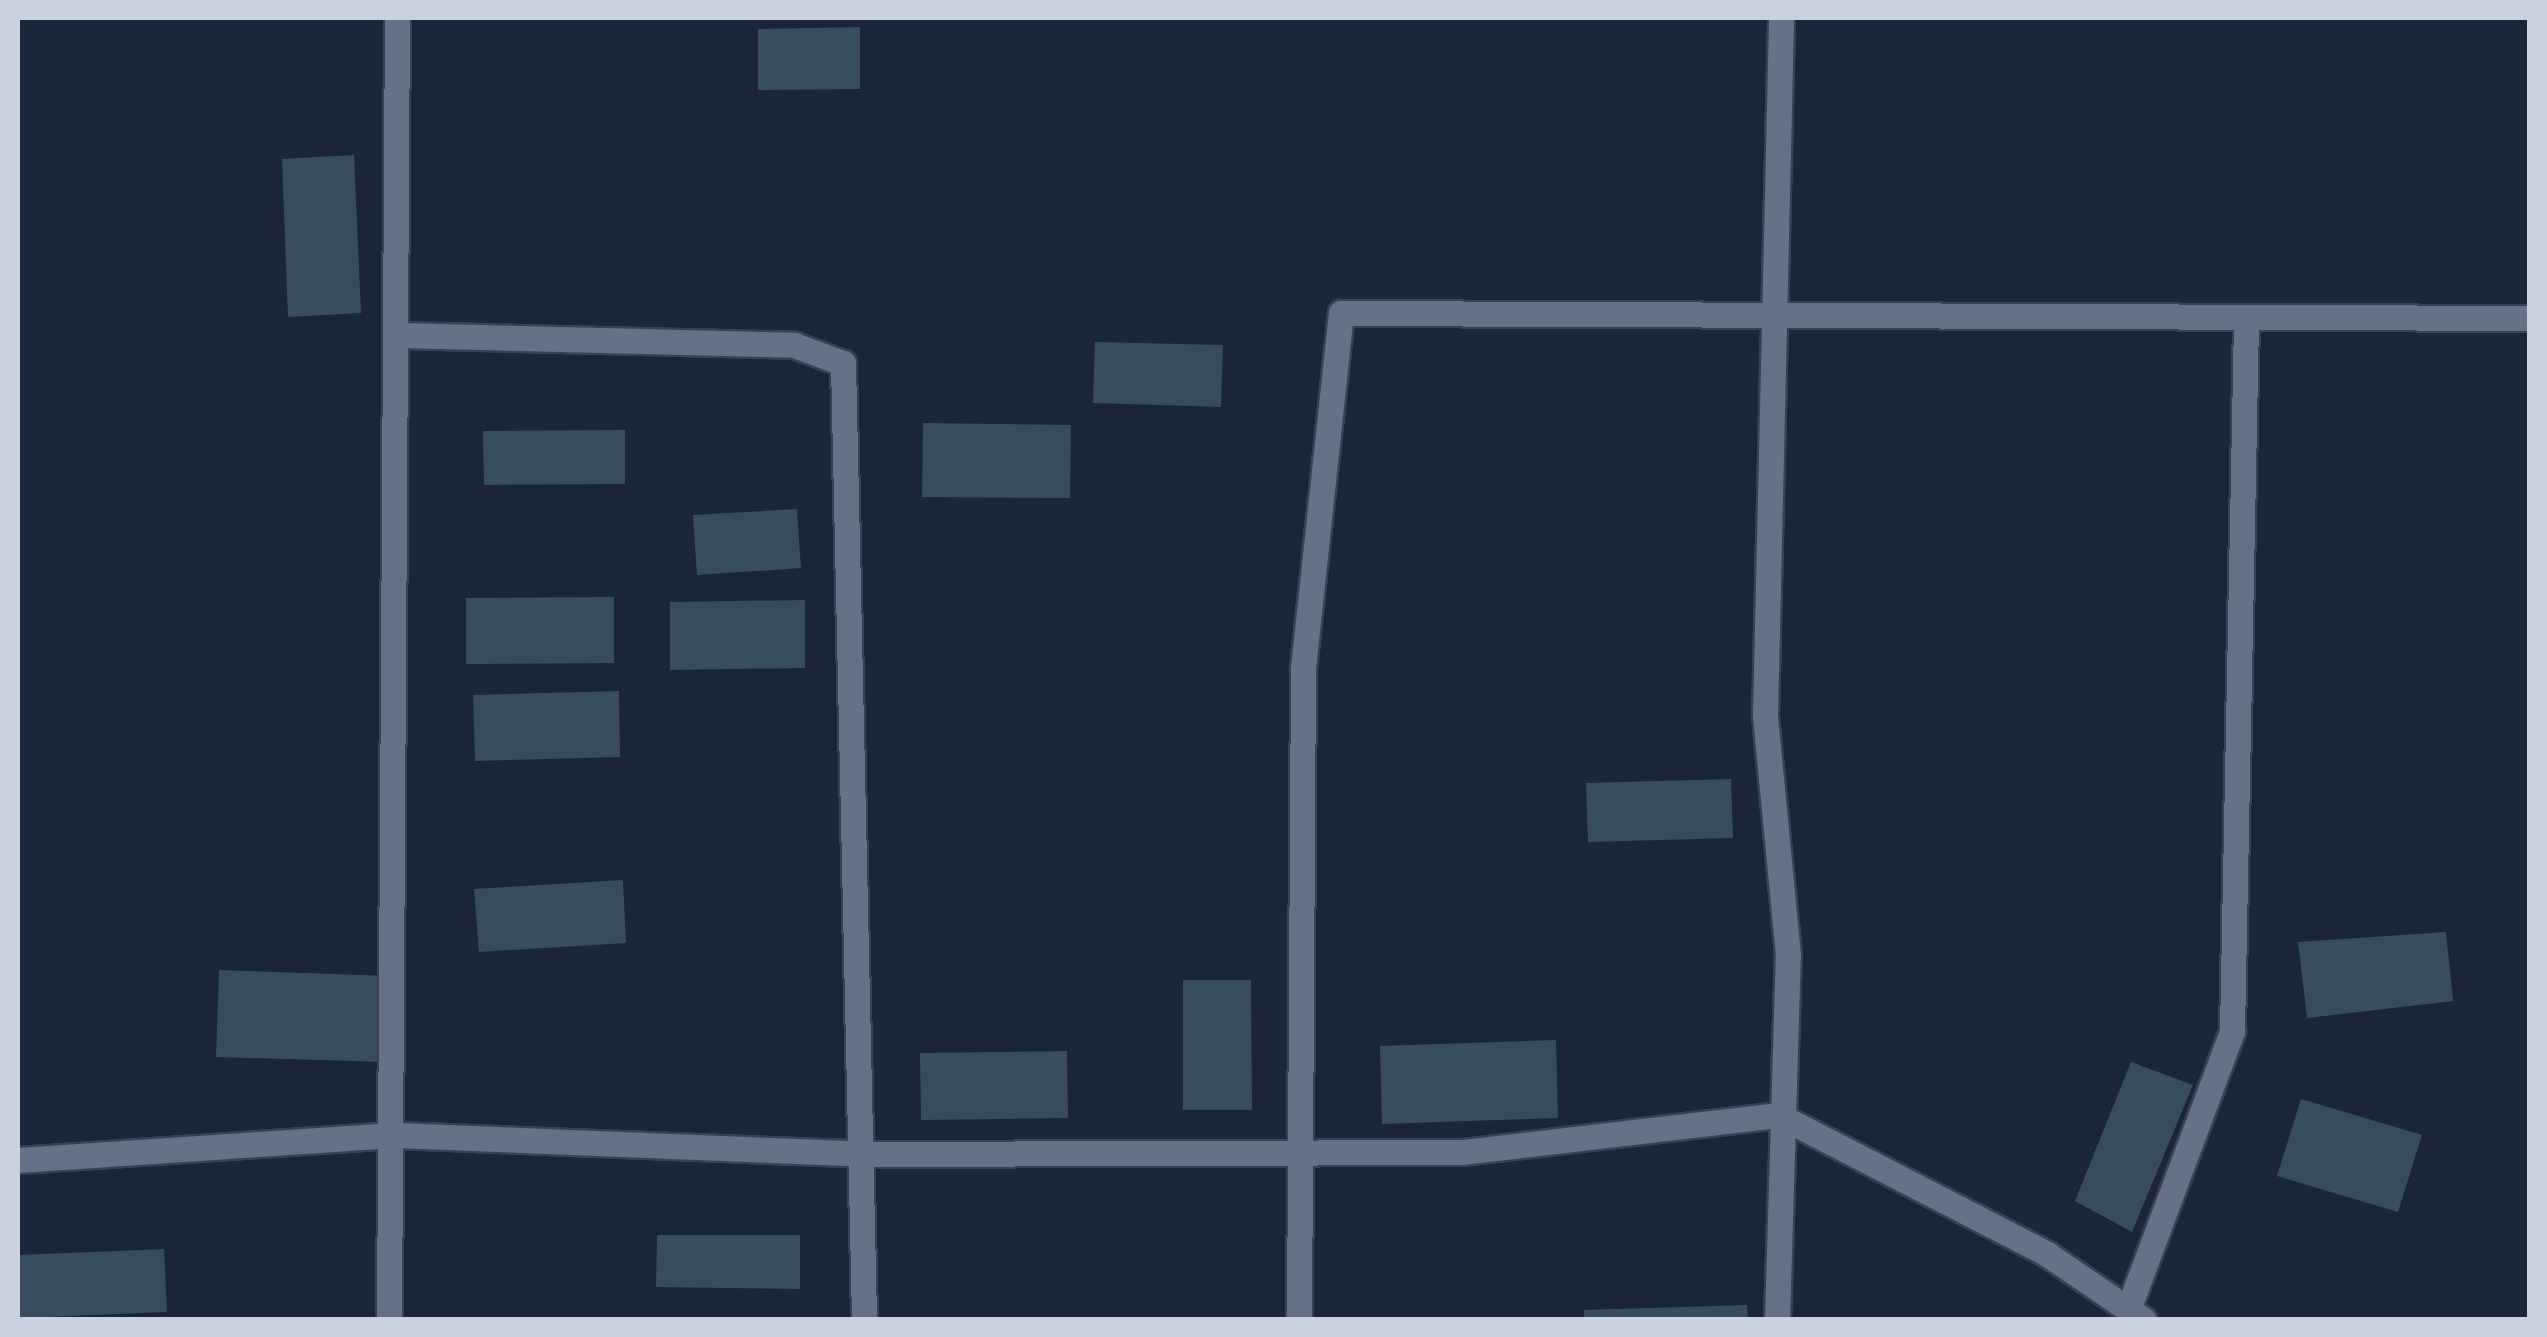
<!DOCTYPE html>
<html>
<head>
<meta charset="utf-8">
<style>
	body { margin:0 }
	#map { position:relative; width:2547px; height:1337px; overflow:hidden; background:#1b2539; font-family:Inter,sans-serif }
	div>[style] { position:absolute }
	.building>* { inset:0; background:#374d5e }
	.roads { filter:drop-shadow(2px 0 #394151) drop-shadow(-2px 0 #394151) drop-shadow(0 2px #394151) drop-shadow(0 -2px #394151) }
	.street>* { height:25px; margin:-12.5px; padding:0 12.5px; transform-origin:12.5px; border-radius:12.5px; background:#647188 }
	span { translate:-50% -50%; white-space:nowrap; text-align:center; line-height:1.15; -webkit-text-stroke:10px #0a0f17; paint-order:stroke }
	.frame { position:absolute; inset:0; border:20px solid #cbd2df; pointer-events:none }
</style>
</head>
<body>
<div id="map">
	<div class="building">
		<i style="clip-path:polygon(860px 27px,860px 89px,758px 90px,758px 29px)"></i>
		<i style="clip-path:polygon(354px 155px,361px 313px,288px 317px,282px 159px)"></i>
		<i style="clip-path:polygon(1095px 342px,1223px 345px,1221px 407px,1093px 403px)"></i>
		<i style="clip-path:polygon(923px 423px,1071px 425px,1070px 498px,922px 497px)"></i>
		<i style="clip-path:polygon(625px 430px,625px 484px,484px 485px,483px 431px)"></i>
		<i style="clip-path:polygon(797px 509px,801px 568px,697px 575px,693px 515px)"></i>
		<i style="clip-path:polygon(614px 597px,614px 663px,466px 664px,466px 598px)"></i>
		<i style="clip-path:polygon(805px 600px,805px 668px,670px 670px,670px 602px)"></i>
		<i style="clip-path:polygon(619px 691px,620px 757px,475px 761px,473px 695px)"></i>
		<i style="clip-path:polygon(1731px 779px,1733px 838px,1588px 842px,1586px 783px)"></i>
		<i style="clip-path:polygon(623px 880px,626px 943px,479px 952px,474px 889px)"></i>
		<i style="clip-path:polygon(2446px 932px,2453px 1001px,2307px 1018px,2298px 942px)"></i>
		<i style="clip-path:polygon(219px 970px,389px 976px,386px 1062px,216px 1057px)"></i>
		<i style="clip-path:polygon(1183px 980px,1251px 980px,1252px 1110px,1183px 1110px)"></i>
		<i style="clip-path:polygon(1556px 1040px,1558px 1118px,1382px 1124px,1380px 1046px)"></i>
		<i style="clip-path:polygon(1067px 1051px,1068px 1118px,921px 1120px,920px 1053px)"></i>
		<i style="clip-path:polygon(2131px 1062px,2193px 1085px,2132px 1232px,2075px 1201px)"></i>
		<i style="clip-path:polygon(2301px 1099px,2422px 1135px,2398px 1212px,2277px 1176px)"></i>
		<i style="clip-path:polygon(657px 1235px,800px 1235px,800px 1289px,656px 1287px)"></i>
		<i style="clip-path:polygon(164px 1249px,167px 1312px,20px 1318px,18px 1255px)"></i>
		<i style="clip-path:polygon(1747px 1305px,1748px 1320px,1584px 1320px,1584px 1310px)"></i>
	</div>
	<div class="roads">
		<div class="street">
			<i style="left:398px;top:335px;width:396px;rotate:1.4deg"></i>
			<i style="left:794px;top:345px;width:52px;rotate:20.2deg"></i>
			<i style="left:843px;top:363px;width:957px;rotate:88.74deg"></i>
			<i style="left:18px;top:1160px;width:380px;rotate:-3.8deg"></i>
			<i style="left:397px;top:1135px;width:469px;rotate:2.3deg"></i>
			<i style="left:866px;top:1154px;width:597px;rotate:-0.19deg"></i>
			<i style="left:1463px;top:1152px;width:317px;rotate:-6.7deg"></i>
			<i style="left:1778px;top:1115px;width:303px;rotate:27.3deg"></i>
			<i style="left:2047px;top:1254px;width:117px;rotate:34.2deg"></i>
			<i style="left:2129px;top:1307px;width:295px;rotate:-69.5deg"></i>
			<i style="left:2232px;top:1031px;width:712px;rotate:-88.87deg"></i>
			<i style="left:389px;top:1320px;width:1302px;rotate:-89.65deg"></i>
			<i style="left:1299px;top:1320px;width:652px;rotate:-89.65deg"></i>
			<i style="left:1303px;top:668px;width:357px;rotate:-83.9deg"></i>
			<i style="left:1341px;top:313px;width:1189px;rotate:0.24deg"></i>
			<i style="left:1777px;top:1320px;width:365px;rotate:-88.3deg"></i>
			<i style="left:1788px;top:955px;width:241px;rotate:-95.5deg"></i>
			<i style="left:1765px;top:715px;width:697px;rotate:-88.68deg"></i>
		</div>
	</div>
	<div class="frame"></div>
</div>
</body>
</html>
